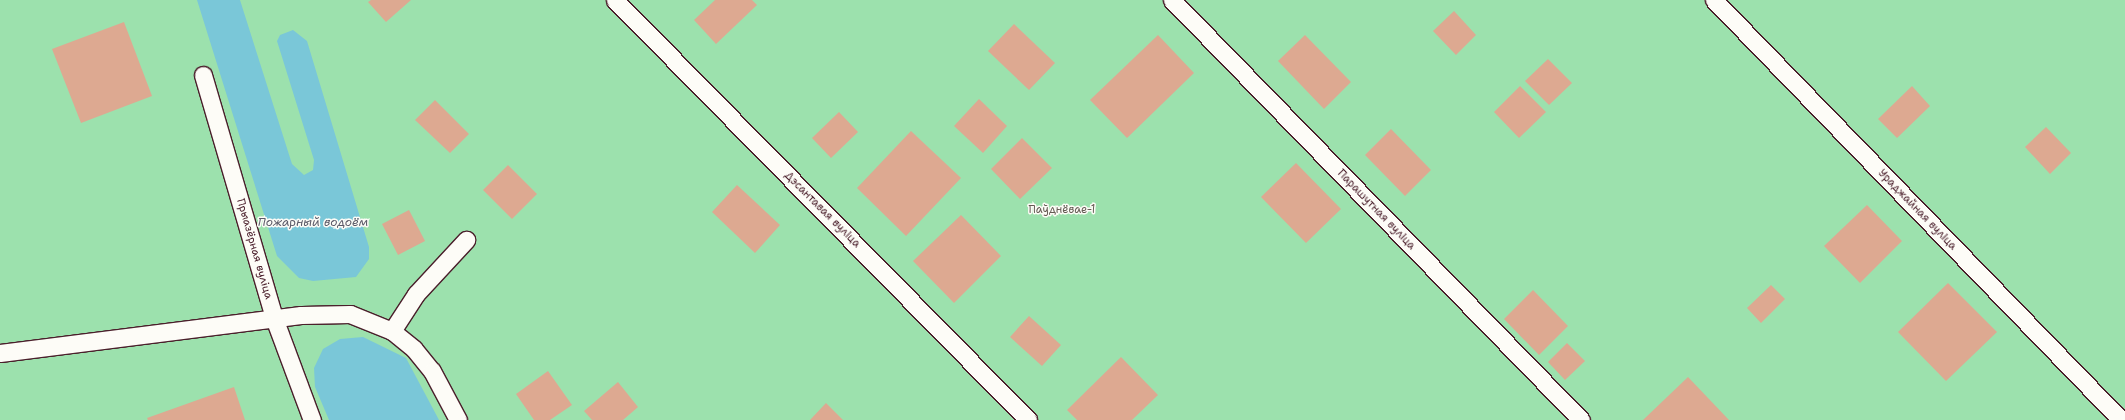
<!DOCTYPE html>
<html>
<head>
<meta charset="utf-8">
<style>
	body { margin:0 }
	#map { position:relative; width:2125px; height:420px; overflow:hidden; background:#fdfcf7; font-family:"Shantell Sans",sans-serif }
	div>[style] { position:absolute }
	.green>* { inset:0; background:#9ce1ad }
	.water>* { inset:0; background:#7ac7d8 }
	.building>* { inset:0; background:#dda991 }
	.roads { filter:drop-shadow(1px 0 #4a1f2b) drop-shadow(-1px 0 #4a1f2b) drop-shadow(0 1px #4a1f2b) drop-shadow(0 -1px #4a1f2b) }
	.lane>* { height:17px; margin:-8.5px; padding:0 8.5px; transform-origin:8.5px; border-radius:8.5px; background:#fdfcf7 }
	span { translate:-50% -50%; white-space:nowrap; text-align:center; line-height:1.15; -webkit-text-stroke:3px #fdfcf7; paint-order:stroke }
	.street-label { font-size:11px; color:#4a1f2b }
	.park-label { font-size:11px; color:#635952 }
	.water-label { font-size:12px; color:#5b5a68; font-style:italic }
</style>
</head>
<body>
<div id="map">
	<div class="green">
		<i style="clip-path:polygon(0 0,2125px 0,2125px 420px,0 420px)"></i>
	</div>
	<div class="water">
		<i style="clip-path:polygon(197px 0,240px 0,292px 164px,304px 175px,313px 170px,314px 160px,277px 41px,280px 35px,293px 30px,307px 41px,369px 247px,369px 259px,356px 277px,313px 281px,299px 278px,277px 256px)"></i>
		<i style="clip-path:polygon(363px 337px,406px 358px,439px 420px,329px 420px,315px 387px,314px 368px,323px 349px,340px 339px)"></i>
	</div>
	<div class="building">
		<i style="clip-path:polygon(371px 0,411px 0,386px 22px,368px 2px)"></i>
		<i style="clip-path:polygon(715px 0,752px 0,757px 5px,716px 44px,694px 20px)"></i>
		<i style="clip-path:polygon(1454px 11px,1476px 35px,1456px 55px,1433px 31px)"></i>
		<i style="clip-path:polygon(124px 22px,152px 96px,81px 123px,52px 49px)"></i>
		<i style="clip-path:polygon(1014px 24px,1055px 63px,1029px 90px,988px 51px)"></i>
		<i style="clip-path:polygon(1158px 35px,1194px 73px,1127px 138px,1090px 100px)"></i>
		<i style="clip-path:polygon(1305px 35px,1351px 82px,1324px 109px,1278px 61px)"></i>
		<i style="clip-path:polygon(1548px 59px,1572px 83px,1549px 105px,1525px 81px)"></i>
		<i style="clip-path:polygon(1520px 86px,1546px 112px,1519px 138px,1494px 112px)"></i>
		<i style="clip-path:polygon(1912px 86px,1930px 106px,1897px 138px,1878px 119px)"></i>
		<i style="clip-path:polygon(979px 99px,1007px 126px,983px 153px,954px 126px)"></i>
		<i style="clip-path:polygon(435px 100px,469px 134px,450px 153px,415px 120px)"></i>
		<i style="clip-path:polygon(839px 112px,858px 132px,831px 158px,812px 138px)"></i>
		<i style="clip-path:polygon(2046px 127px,2071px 153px,2050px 174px,2025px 147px)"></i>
		<i style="clip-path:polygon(1391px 129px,1431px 170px,1405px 196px,1365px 155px)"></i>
		<i style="clip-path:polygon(911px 131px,961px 178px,906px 236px,857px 188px)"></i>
		<i style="clip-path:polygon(1022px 138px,1052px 168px,1020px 199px,991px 169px)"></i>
		<i style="clip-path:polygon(1296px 163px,1341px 209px,1306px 243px,1261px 197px)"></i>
		<i style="clip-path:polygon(508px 165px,537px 194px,512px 219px,483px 190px)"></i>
		<i style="clip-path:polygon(737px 185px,780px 225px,755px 253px,712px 212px)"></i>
		<i style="clip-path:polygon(1867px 205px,1902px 241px,1860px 283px,1824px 246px)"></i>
		<i style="clip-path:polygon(409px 210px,425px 241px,398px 255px,382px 224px)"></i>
		<i style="clip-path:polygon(961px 215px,1001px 256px,954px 303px,913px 261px)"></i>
		<i style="clip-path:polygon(1948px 283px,1997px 332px,1946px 381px,1898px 332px)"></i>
		<i style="clip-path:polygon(1771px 285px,1785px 299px,1761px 323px,1747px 308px)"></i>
		<i style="clip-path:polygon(1533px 290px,1568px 326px,1539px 355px,1504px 319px)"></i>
		<i style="clip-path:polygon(1029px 316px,1061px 345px,1042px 366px,1010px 337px)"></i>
		<i style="clip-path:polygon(1567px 343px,1585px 361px,1565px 380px,1548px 362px)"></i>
		<i style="clip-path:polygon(1121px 357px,1158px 395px,1132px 420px,1077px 420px,1067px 410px)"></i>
		<i style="clip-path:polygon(548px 371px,572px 405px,550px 420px,534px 420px,516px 394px)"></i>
		<i style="clip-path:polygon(1688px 377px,1729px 420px,1643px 420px)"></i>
		<i style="clip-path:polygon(618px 382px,638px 407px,623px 420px,592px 420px,584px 411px)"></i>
		<i style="clip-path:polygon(234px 387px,245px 420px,148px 420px,147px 418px)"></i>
		<i style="clip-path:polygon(826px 403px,843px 420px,810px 420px)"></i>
	</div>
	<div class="roads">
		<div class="lane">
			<i style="left:615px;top:0;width:589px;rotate:45.48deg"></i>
			<i style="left:1172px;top:0;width:586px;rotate:45.76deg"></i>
			<i style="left:1714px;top:0;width:585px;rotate:45.9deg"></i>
			<i style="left:203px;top:75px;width:253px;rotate:73.7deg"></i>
			<i style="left:274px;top:318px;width:109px;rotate:69.6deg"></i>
			<i style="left:392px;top:331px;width:44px;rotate:-57deg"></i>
			<i style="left:416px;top:294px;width:74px;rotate:-47.2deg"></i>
			<i style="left:0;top:353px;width:303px;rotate:-7.2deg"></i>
			<i style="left:301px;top:315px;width:49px;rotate:-1.2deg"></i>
			<i style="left:350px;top:314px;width:45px;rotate:22deg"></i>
			<i style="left:392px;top:331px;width:28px;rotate:39deg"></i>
			<i style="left:414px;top:349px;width:28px;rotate:51deg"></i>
			<i style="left:432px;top:371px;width:55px;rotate:62deg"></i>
		</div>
	</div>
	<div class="street-label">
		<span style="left:822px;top:210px;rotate:45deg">Дэсантавая вуліца</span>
		<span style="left:1376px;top:210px;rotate:46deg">Парашутная вуліца</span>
		<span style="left:1917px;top:210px;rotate:46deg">Ураджайная вуліца</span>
		<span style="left:254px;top:249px;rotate:74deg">Прыазёрная вуліца</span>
	</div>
	<div class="park-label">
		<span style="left:1062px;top:210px">Паўднёвае-1</span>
	</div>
	<div class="water-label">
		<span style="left:313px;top:223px">Пожарный водоём</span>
	</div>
</div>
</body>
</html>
